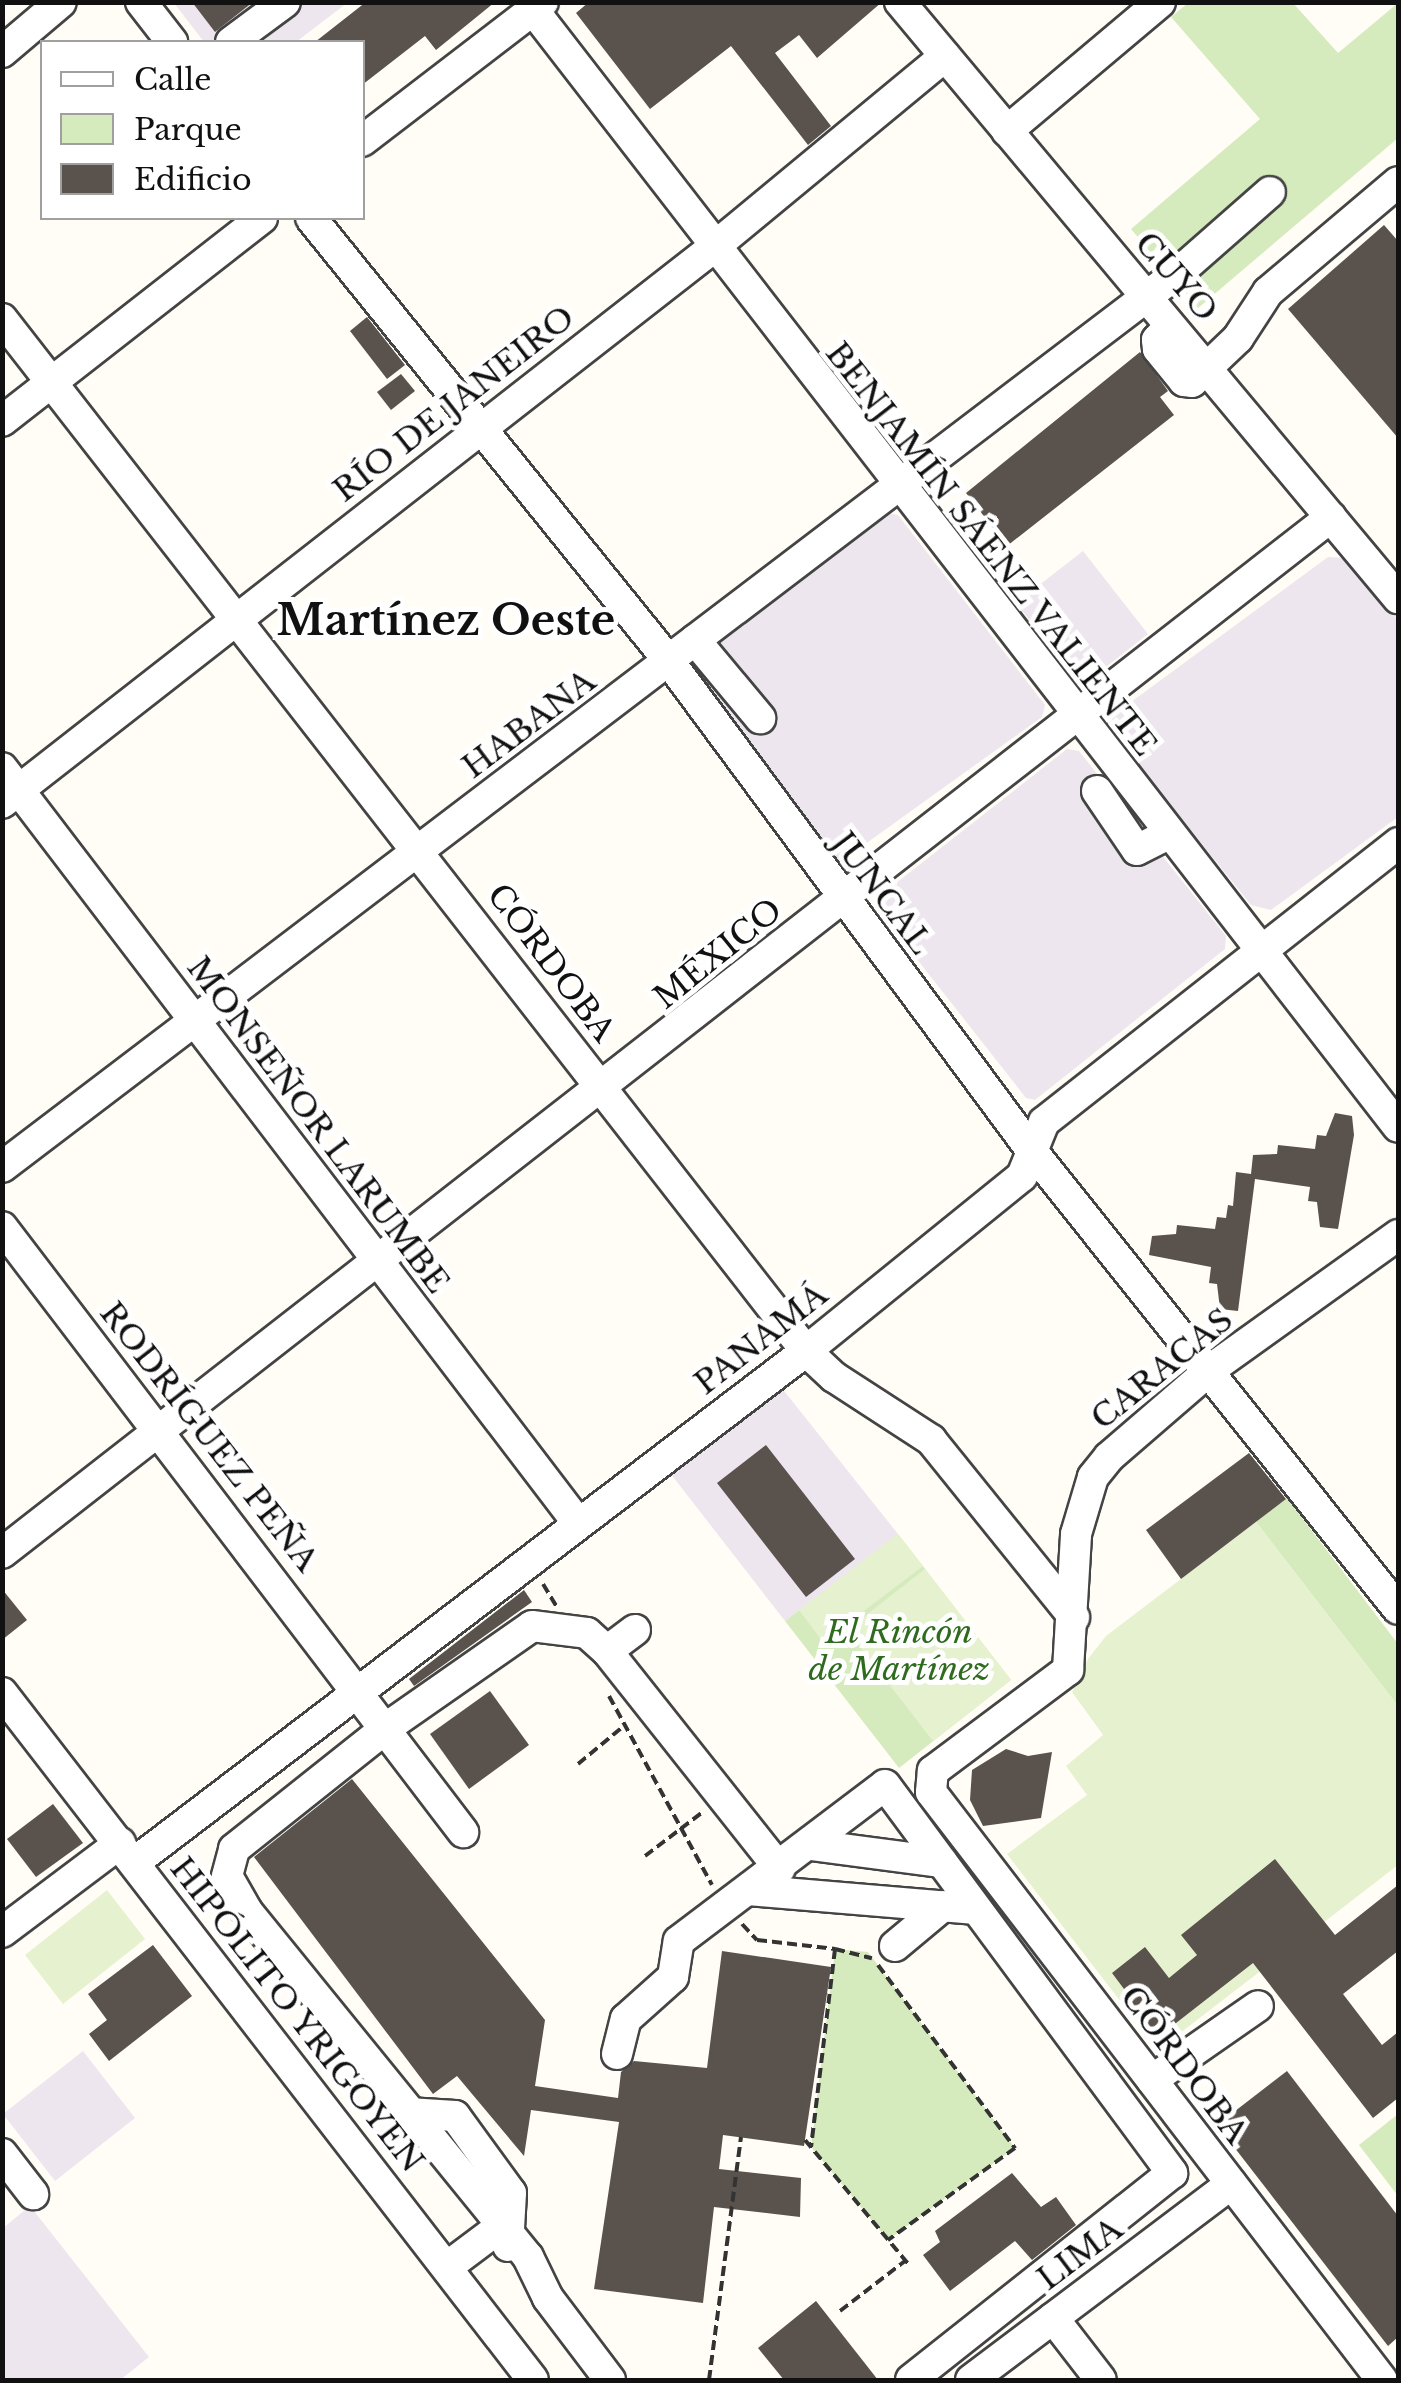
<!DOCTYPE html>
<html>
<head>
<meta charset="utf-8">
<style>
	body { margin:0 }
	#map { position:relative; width:1401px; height:2383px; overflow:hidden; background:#fffdf5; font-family:"Libre Baskerville",serif }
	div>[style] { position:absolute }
	.industrial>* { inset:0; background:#eee6ef }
	.green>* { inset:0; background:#d5ebbd }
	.pitch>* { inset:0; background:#e6f2cf }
	.building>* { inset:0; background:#5a524d }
	.path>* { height:4px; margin-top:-2px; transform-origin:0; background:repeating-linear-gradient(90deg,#333 0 10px,transparent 0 15px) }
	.roads { filter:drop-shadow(2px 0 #444) drop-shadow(-2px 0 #444) drop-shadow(0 2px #444) drop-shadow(0 -2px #444) }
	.minor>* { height:30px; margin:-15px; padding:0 15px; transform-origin:15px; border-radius:15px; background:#fff }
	span { translate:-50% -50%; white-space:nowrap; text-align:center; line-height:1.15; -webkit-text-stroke:10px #fff; paint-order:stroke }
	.street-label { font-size:32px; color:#111 }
	.park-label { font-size:32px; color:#2f6b1f; font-style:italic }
	.district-label { font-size:42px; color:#111; font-weight:700 }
	.frame { position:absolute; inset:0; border:5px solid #111; pointer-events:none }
	.legend { position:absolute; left:40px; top:40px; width:325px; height:180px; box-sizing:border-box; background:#fff; border:2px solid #a0a0a0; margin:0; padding:12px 18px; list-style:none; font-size:30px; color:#111 }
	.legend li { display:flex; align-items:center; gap:20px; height:50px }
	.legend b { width:50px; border:2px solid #a0a0a0 }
</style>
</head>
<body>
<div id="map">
	<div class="industrial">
		<i style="clip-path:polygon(174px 3px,347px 3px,296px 42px,204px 42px)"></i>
		<i style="clip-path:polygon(880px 512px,898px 515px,1045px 705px,1042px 717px,836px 865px,685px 658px)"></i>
		<i style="clip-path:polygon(1083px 551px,1148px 634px,1088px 681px,1076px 679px,1016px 603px)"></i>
		<i style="clip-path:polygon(1328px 557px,1345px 558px,1398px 620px,1398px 817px,1271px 910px,1251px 905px,1111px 731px,1112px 716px)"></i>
		<i style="clip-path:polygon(1067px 749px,1079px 751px,1226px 936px,1225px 949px,1035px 1100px,1026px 1098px,876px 907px,877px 898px)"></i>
		<i style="clip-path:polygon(781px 1387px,898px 1534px,785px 1621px,670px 1473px)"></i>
		<i style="clip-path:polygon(83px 2051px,135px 2118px,55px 2181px,3px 2114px)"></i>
		<i style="clip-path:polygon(30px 2206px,149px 2357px,120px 2380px,3px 2380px,3px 2228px)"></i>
	</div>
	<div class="green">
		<i style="clip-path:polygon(1188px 3px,1293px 3px,1338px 53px,1398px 3px,1398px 138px,1198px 308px,1131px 229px,1260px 119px,1171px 17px)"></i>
		<i style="clip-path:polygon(1287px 1498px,1398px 1644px,1398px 1706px,1256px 1522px)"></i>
		<i style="clip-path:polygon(898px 1534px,1011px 1680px,899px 1768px,785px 1621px)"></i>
		<i style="clip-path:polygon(835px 1949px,868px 1952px,1015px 2148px,888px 2240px,811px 2147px)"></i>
		<i style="clip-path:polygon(1398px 2114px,1398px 2196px,1359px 2145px)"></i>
	</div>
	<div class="pitch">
		<i style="clip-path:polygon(1256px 1522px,1398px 1706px,1398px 1865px,1158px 2050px,1007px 1854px,1087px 1795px,1066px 1766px,1103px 1735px,1072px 1692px,1088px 1659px,1106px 1636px)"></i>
		<i style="clip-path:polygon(898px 1534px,923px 1566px,823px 1642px,799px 1610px)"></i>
		<i style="clip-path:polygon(925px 1569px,1011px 1680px,933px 1741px,847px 1630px)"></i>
		<i style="clip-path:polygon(107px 1890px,145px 1939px,63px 2004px,25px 1955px)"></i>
	</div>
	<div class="building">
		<i style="clip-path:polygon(192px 2px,253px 2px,215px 32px)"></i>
		<i style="clip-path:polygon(366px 2px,495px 2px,436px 50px,425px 36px,362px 85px,362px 42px,315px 42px)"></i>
		<i style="clip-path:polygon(589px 2px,882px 2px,817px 58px,799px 35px,775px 53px,831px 126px,808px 145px,731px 46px,650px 109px,576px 13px)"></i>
		<i style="clip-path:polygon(1384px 225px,1398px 241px,1398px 438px,1288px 309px)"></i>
		<i style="clip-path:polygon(367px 317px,405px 365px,387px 379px,350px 331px)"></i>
		<i style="clip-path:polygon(1140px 352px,1168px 391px,1160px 397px,1174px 415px,1007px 546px,966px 493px)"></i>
		<i style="clip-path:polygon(401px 374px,415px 391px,391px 410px,377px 392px)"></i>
		<i style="clip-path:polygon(1335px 1113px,1352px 1116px,1354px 1135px,1338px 1229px,1320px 1227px,1317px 1202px,1308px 1201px,1310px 1187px,1255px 1179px,1238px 1311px,1220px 1309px,1217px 1284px,1209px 1283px,1211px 1267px,1149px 1255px,1152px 1236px,1176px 1234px,1177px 1225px,1215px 1229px,1217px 1217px,1226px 1218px,1228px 1205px,1233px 1206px,1236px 1172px,1251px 1174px,1253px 1155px,1277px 1154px,1278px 1145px,1315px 1149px,1317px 1135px,1326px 1136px)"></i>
		<i style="clip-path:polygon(766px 1445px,855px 1559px,806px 1597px,717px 1483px)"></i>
		<i style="clip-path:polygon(1249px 1453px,1286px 1499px,1181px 1579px,1146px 1530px)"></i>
		<i style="clip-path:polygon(2px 1589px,27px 1620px,2px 1640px)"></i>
		<i style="clip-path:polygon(524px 1590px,532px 1602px,414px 1686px,409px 1679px)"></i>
		<i style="clip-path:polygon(490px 1691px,529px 1745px,469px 1789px,430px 1734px)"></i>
		<i style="clip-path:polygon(1006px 1749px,1028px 1756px,1052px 1752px,1041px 1818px,983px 1826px,970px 1800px,972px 1770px)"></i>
		<i style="clip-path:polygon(352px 1779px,545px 2020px,535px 2086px,618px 2098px,621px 2072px,634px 2061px,707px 2068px,722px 1951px,831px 1967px,804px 2146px,723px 2135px,719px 2169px,801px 2178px,800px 2217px,714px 2207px,703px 2303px,594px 2289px,619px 2122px,531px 2110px,524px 2156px,457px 2076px,433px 2094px,254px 1857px)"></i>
		<i style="clip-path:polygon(53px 1804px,83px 1843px,36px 1877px,7px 1839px)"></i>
		<i style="clip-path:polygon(1275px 1859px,1335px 1935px,1398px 1885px,1398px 1951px,1343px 1994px,1382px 2045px,1398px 2032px,1398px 2098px,1373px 2118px,1253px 1963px,1153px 2041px,1120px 1999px,1127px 1993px,1112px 1973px,1145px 1947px,1169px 1978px,1197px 1955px,1181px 1935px)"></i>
		<i style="clip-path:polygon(153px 1945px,192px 1996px,109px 2061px,89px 2034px,107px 2020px,88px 1994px)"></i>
		<i style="clip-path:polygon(1287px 2071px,1398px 2216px,1398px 2337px,1388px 2346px,1217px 2125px)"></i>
		<i style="clip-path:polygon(1012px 2173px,1041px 2207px,1056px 2197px,1076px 2225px,1032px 2260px,1015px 2241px,950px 2291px,923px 2255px,940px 2242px,935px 2231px)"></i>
		<i style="clip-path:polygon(816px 2301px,878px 2380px,784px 2380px,758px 2348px)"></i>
	</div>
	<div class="path">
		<i style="left:543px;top:1584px;width:26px;rotate:59deg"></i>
		<i style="left:609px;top:1696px;width:215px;rotate:61.4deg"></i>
		<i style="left:578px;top:1764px;width:61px;rotate:-39.7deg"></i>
		<i style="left:645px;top:1856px;width:74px;rotate:-37.3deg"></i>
		<i style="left:742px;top:1924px;width:22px;rotate:47deg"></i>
		<i style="left:757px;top:1940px;width:79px;rotate:6.6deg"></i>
		<i style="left:835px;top:1949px;width:199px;rotate:96.9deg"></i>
		<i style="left:835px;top:1949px;width:38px;rotate:14deg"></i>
		<i style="left:878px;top:1965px;width:229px;rotate:53.2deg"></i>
		<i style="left:1015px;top:2148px;width:157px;rotate:144.1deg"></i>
		<i style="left:805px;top:2140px;width:164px;rotate:50.2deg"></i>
		<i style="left:840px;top:2311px;width:82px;rotate:-37.6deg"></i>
		<i style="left:709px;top:2380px;width:245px;rotate:-82.5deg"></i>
	</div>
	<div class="roads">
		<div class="minor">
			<i style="left:141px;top:2px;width:51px;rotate:52.2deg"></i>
			<i style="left:900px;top:2px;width:777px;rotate:50.12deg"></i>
			<i style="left:534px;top:11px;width:1411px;rotate:52.25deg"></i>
			<i style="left:231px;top:42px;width:67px;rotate:-36.5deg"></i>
			<i style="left:2px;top:52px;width:77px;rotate:-40.3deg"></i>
			<i style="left:1007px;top:131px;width:200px;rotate:-40.1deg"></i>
			<i style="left:362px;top:141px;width:228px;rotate:-37.5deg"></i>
			<i style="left:311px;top:218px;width:570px;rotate:51.06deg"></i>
			<i style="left:669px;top:661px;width:610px;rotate:53.47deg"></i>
			<i style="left:1032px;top:1151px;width:586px;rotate:51.37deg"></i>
			<i style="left:2px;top:319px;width:1308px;rotate:52.08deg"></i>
			<i style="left:806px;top:1351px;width:38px;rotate:43deg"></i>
			<i style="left:834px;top:1377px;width:116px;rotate:33deg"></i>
			<i style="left:931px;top:1440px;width:228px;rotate:51.1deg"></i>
			<i style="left:1170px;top:326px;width:19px;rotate:133deg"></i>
			<i style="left:1157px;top:340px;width:9px;rotate:84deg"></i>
			<i style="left:1158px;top:349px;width:41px;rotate:50.9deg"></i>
			<i style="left:1184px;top:381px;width:8px;rotate:7deg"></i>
			<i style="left:1192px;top:382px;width:64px;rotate:-43.7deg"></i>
			<i style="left:1238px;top:338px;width:55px;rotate:-56.9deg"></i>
			<i style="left:1268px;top:292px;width:170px;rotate:-40.2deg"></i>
			<i style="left:2px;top:421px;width:330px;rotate:-38deg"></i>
			<i style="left:695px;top:640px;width:102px;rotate:50.2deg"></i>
			<i style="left:2px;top:768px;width:950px;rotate:52.66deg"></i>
			<i style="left:1097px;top:791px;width:71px;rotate:55.9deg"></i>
			<i style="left:1137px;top:850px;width:35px;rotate:-27deg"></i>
			<i style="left:2px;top:803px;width:902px;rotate:-37.98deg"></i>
			<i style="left:713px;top:248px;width:301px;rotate:-39.6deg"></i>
			<i style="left:2px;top:1167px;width:1479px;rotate:-37.25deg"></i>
			<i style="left:1179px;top:272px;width:121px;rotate:-41.3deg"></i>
			<i style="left:2px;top:1227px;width:761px;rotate:52.69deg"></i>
			<i style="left:2px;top:1553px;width:1685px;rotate:-37.94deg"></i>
			<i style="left:607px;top:1651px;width:35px;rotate:-37deg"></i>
			<i style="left:2px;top:1693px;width:868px;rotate:52.3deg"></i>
			<i style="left:812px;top:1845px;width:131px;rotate:7.5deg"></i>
			<i style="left:135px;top:1862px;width:843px;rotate:-37.29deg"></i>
			<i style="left:806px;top:1351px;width:278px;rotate:-39deg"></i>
			<i style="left:1022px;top:1176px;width:58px;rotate:-67.8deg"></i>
			<i style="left:1044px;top:1122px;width:451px;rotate:-38.2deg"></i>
			<i style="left:748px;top:1890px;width:229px;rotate:4.8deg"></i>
			<i style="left:2px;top:1932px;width:148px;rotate:-37deg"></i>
			<i style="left:895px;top:1946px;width:62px;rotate:-39.8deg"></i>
			<i style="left:617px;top:2054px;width:36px;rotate:-76deg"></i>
			<i style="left:626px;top:2019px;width:63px;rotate:-41.8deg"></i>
			<i style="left:673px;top:1977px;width:36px;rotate:-81deg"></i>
			<i style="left:679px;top:1941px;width:258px;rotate:-37.1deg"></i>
			<i style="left:885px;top:1785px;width:483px;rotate:53.5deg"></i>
			<i style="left:1172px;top:2173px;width:333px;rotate:141.6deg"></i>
			<i style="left:1152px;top:2080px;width:129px;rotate:-34.9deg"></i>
			<i style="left:408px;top:2113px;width:47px;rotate:3.7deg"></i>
			<i style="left:455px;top:2116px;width:95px;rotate:54deg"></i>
			<i style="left:511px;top:2193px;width:53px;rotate:93.2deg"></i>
			<i style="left:2px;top:2154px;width:51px;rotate:52.2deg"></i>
			<i style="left:447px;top:2267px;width:65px;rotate:-36.9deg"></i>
			<i style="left:1053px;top:2318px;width:78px;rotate:52.3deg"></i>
			<i style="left:610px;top:2380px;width:103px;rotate:-127.1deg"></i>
			<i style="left:548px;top:2298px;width:46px;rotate:-116deg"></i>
			<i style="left:528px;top:2257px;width:446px;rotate:-129.1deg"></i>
			<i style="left:247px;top:1911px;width:40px;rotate:-119.7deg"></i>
			<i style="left:227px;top:1876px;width:28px;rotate:-75deg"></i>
			<i style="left:234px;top:1849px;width:194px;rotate:-38.5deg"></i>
			<i style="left:386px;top:1728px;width:178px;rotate:-34.9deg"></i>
			<i style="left:532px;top:1626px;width:55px;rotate:7.3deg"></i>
			<i style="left:587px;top:1633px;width:27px;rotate:42deg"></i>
			<i style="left:607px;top:1651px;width:278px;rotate:51.6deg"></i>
			<i style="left:971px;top:2380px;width:326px;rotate:-37deg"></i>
			<i style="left:1382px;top:2380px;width:741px;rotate:-127.49deg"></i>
			<i style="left:931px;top:1792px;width:21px;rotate:-85deg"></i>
			<i style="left:933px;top:1771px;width:169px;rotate:-36.8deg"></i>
			<i style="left:1068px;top:1670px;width:136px;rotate:-86.6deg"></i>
			<i style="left:1076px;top:1534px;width:59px;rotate:-73.4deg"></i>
			<i style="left:1093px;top:1477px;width:26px;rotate:-51deg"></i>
			<i style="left:1109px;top:1457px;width:135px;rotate:-40.8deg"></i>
			<i style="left:1211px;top:1369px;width:230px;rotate:-35.6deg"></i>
		</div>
	</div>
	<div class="street-label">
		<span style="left:1176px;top:277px;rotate:49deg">CUYO</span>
		<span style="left:454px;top:404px;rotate:-38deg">RÍO DE JANEIRO</span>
		<span style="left:991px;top:549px;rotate:52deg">BENJAMÍN SÁENZ VALIENTE</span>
		<span style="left:529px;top:724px;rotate:-37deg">HABANA</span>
		<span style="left:882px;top:893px;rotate:53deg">JUNCAL</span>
		<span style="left:718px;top:954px;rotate:-39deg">MÉXICO</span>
		<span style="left:551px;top:963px;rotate:53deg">CÓRDOBA</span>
		<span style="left:318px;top:1125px;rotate:53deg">MONSEÑOR LARUMBE</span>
		<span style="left:761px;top:1339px;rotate:-38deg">PANAMÁ</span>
		<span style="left:1162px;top:1369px;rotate:-39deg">CARACAS</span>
		<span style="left:209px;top:1437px;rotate:52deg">RODRÍGUEZ PEÑA</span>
		<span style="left:297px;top:2015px;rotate:52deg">HIPÓLITO YRIGOYEN</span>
		<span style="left:1184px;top:2065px;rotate:53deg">CÓRDOBA</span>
		<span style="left:1080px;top:2254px;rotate:-37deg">LIMA</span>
	</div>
	<div class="park-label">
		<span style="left:899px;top:1651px">El Rincón<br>de Martínez</span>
	</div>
	<div class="district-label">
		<span style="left:446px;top:620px">Martínez Oeste</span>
	</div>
	<div class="frame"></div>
	<ul class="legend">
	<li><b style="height:12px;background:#fff"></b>Calle</li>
	<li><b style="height:28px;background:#d5ebbd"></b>Parque</li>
	<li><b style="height:28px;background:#5a524d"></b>Edificio</li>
	</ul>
</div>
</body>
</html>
